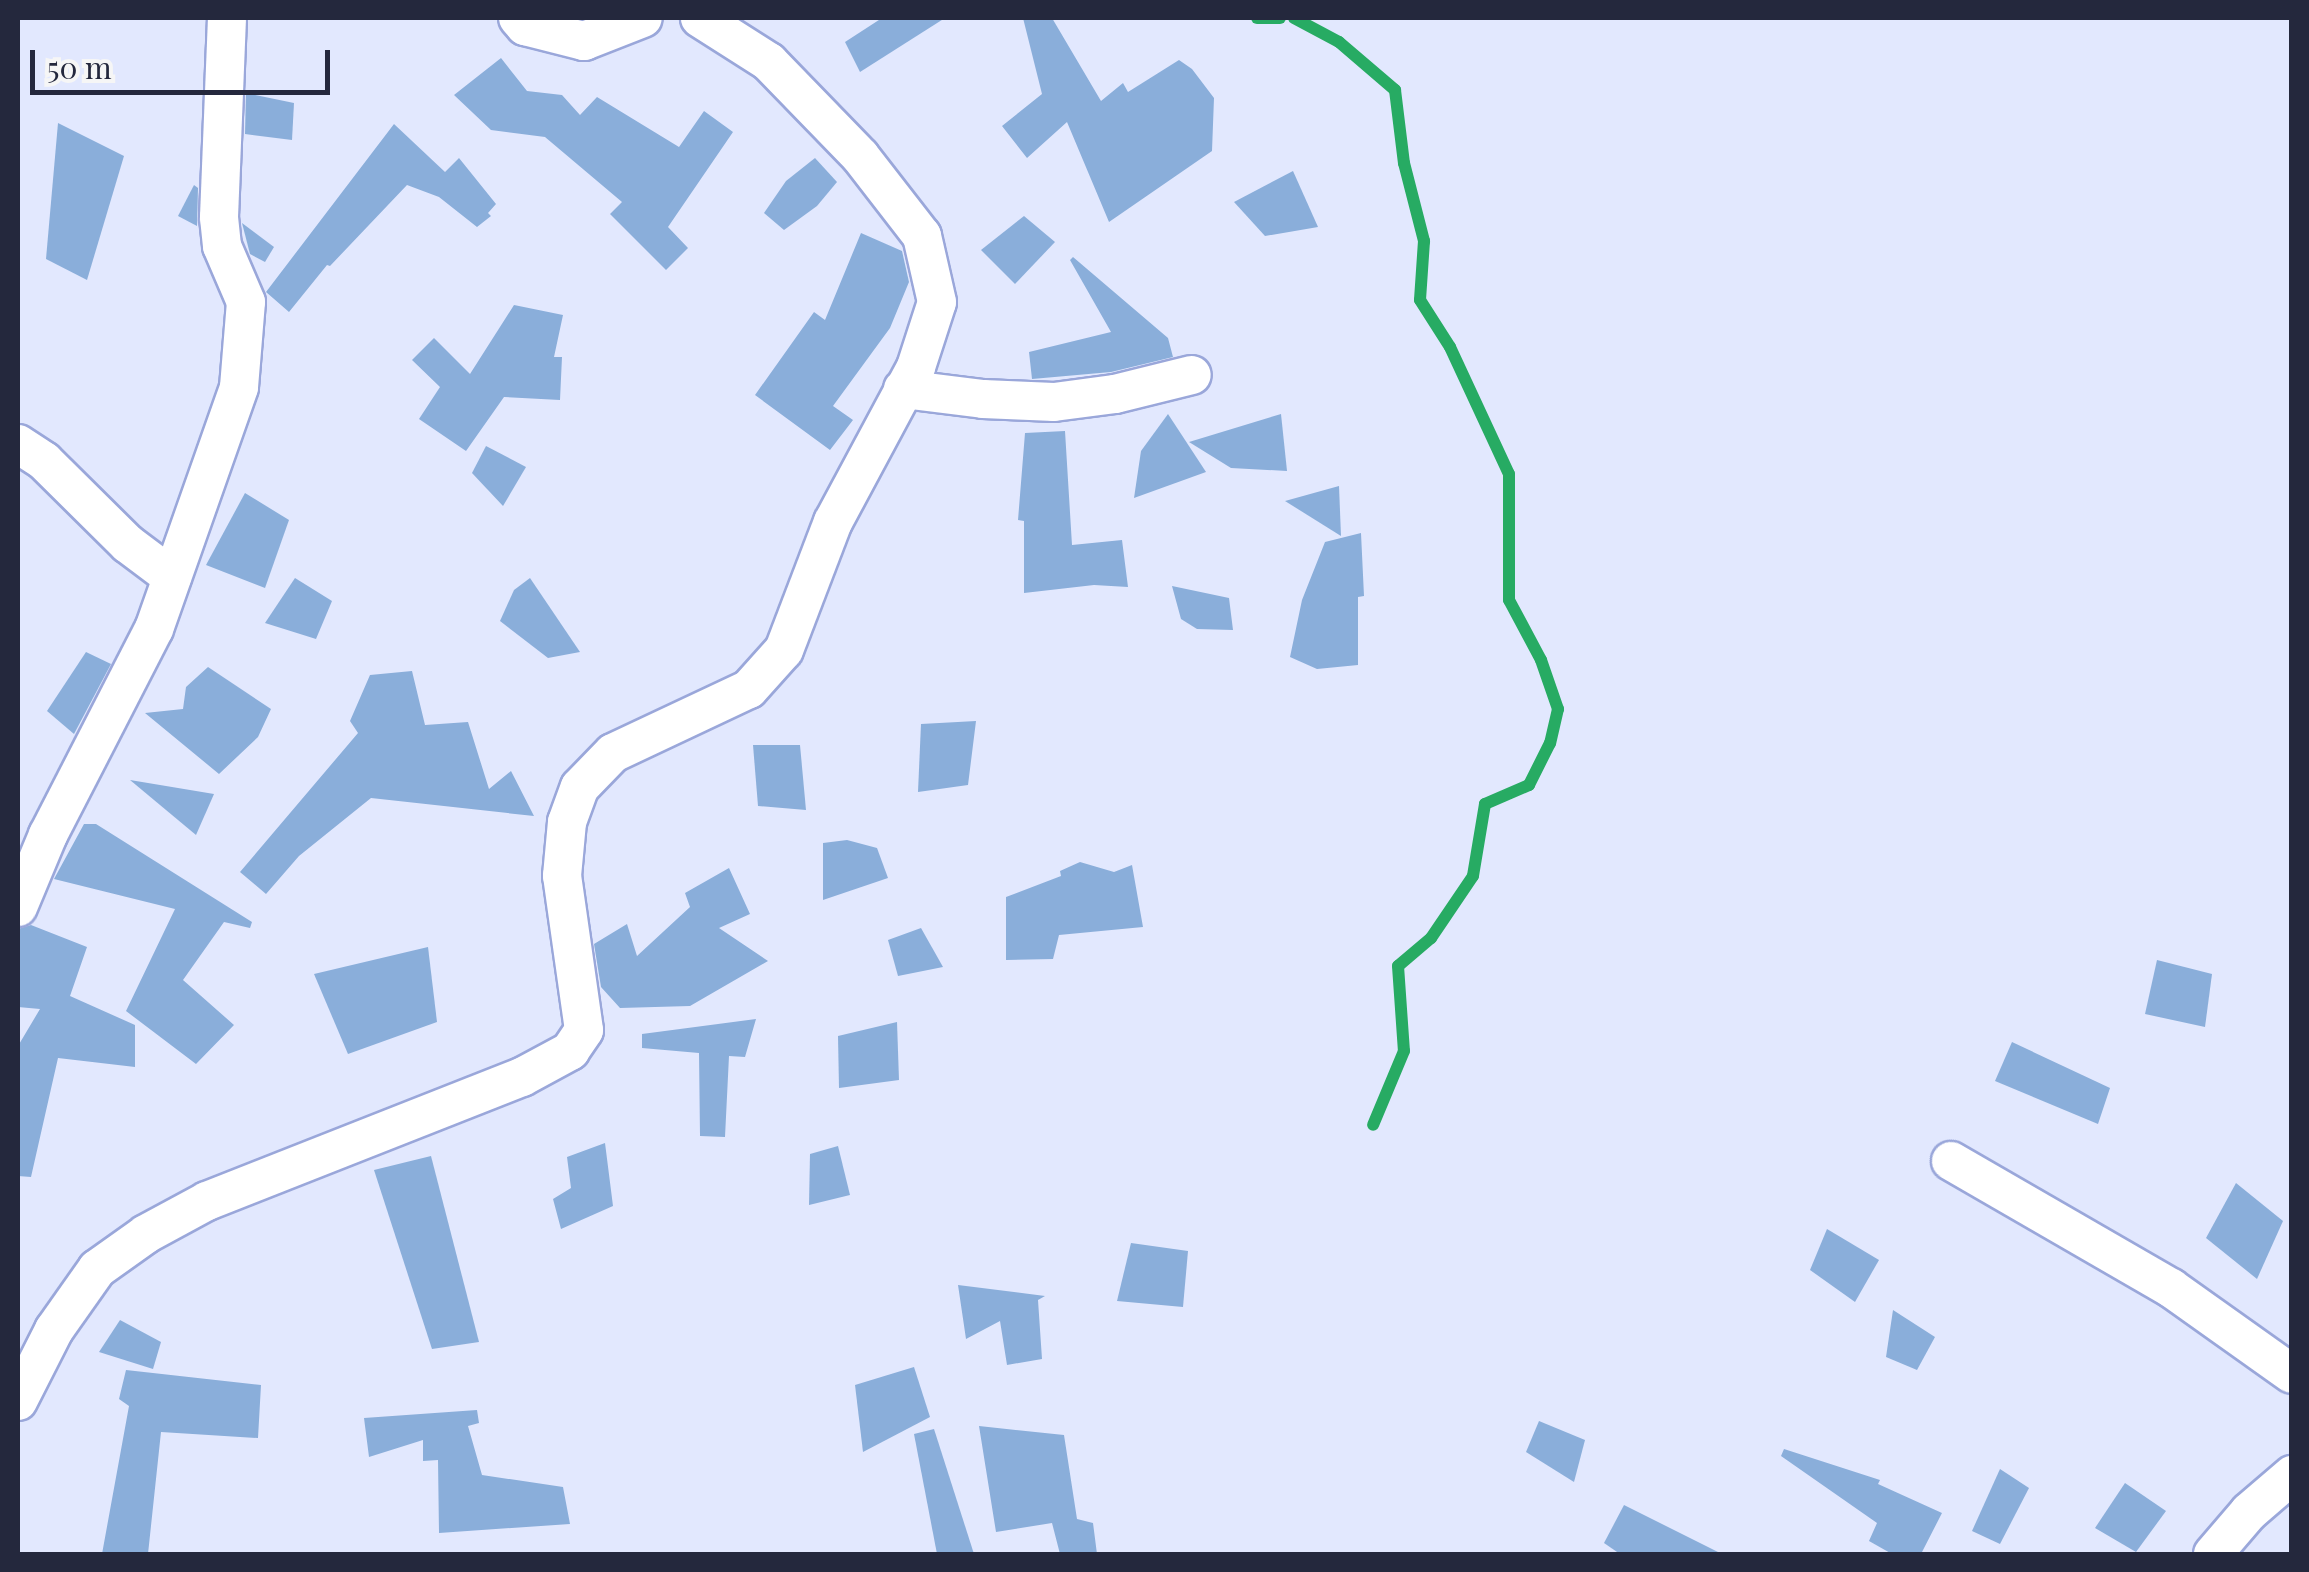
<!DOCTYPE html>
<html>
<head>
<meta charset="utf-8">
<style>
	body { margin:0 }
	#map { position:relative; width:2309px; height:1572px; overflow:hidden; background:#e2e8fe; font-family:"Playfair Display",serif }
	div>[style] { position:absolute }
	.stream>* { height:12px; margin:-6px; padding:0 6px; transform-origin:6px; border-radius:6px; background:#27ab63 }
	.building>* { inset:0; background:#8aaeda }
	.roads { filter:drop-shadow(2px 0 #9aa7da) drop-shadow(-2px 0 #9aa7da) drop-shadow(0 2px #9aa7da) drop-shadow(0 -2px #9aa7da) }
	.street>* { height:38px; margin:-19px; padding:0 19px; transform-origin:19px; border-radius:19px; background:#fff }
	span { translate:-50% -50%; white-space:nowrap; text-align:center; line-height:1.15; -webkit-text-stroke:8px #f6f6f6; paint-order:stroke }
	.frame { position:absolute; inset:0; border:20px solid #24283d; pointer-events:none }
	.scale { position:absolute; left:30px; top:50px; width:300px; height:45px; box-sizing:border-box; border:5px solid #24283d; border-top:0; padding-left:12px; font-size:30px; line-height:35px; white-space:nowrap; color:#24283d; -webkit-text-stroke:8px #f6f6f6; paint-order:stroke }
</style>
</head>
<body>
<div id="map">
	<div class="stream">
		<i style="left:1257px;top:18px;width:23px"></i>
		<i style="left:1294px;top:18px;width:51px;rotate:28.1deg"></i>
		<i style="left:1339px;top:42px;width:74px;rotate:40.6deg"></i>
		<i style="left:1395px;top:90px;width:74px;rotate:83deg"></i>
		<i style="left:1404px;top:163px;width:81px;rotate:75.6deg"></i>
		<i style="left:1424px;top:241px;width:59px;rotate:93.9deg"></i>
		<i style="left:1420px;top:300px;width:56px;rotate:57.4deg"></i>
		<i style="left:1450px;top:347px;width:140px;rotate:65.1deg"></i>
		<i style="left:1509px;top:474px;width:126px;rotate:90deg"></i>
		<i style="left:1509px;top:600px;width:68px;rotate:61.9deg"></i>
		<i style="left:1541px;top:660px;width:52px;rotate:70.9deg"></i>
		<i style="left:1558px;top:709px;width:35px;rotate:103deg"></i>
		<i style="left:1550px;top:743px;width:47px;rotate:116.6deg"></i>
		<i style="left:1529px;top:785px;width:48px;rotate:156.6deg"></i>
		<i style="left:1485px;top:804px;width:73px;rotate:99.5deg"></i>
		<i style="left:1473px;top:876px;width:75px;rotate:124.1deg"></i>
		<i style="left:1431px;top:938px;width:43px;rotate:139.7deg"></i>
		<i style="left:1398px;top:966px;width:85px;rotate:86deg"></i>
		<i style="left:1404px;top:1051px;width:80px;rotate:112.7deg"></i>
	</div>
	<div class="building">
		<i style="clip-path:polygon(882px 18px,945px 18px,860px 72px,845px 42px)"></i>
		<i style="clip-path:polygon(1023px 18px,1052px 18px,1101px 101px,1123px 83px,1128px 92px,1179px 60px,1192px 69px,1214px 98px,1212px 151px,1109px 222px,1067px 122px,1027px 158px,1002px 126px,1042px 94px)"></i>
		<i style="clip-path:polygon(501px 58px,527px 91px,562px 95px,580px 115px,597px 97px,679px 147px,704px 111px,733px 132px,668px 227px,688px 248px,666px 270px,610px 214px,622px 202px,545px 137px,491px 130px,454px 95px)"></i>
		<i style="clip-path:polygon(246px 93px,294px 103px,292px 140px,245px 134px)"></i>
		<i style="clip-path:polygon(58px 123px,124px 156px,87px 280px,46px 259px)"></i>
		<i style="clip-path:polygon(394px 124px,445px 172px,459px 158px,496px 204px,488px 213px,491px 216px,477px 227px,439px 197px,407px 185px,330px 266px,327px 265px,289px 312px,266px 292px)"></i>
		<i style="clip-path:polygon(815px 158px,837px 182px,817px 206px,784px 230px,764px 213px,786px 181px)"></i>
		<i style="clip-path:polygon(1293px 171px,1318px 227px,1265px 236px,1234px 202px)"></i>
		<i style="clip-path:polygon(194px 185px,198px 188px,197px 226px,178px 216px)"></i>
		<i style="clip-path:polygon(1024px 216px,1055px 242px,1015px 284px,981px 250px)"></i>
		<i style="clip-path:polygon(242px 223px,274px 247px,265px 262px,250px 254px)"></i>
		<i style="clip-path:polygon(861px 233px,902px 251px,909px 282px,890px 328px,833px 406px,853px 420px,830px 450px,755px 395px,814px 312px,825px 320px)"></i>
		<i style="clip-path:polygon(1073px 257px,1168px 338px,1173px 357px,1111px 372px,1032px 379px,1029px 352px,1111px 332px,1070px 260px)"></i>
		<i style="clip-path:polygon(514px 305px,563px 315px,554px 357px,562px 357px,560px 400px,504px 397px,466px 451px,419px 419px,440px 387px,412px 360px,434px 338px,470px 374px)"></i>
		<i style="clip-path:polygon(1168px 414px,1206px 472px,1134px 498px,1141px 451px)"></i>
		<i style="clip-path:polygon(1281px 414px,1287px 471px,1231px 468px,1189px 442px)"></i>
		<i style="clip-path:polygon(1065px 431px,1072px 545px,1122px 540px,1128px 587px,1094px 585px,1024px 593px,1024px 521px,1018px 520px,1025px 433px)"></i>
		<i style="clip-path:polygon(486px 446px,526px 467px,503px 506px,472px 473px)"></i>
		<i style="clip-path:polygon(1339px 486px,1341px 536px,1285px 501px)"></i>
		<i style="clip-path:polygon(245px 493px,289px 520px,265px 588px,206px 565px)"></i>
		<i style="clip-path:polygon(1361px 533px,1364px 596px,1358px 597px,1358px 665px,1317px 669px,1290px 657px,1302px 600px,1325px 542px)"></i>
		<i style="clip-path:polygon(295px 578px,332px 601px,316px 639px,265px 623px)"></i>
		<i style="clip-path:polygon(530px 578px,580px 652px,548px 658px,500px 621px,514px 590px)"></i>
		<i style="clip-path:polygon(1172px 586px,1229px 598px,1233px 630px,1197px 629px,1181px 619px)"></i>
		<i style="clip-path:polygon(86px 652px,111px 664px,74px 734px,47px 711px)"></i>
		<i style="clip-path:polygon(208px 667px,271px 709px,258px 737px,219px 774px,145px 713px,183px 709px,186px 687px)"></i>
		<i style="clip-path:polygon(412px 671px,425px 725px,468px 722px,489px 789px,511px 771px,534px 816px,371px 798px,299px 856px,266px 894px,240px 872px,358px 733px,350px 721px,370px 675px)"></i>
		<i style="clip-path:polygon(976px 721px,968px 785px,918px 792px,921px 724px)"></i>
		<i style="clip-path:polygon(753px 745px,800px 745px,806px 810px,758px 806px)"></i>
		<i style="clip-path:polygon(130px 780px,214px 794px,196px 835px)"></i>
		<i style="clip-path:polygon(84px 824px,96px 824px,252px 922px,250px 928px,224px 922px,183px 980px,234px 1025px,196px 1064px,126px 1011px,175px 909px,54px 879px)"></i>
		<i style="clip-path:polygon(847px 840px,877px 848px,888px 878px,823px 900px,823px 843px)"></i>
		<i style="clip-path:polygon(1080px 862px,1114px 872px,1132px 865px,1143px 927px,1059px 935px,1053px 959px,1006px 960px,1006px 897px,1061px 876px,1060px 871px)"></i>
		<i style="clip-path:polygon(729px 868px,750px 914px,719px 928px,768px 961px,690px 1006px,620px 1008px,601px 987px,594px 944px,627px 924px,637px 956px,690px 907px,685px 893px)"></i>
		<i style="clip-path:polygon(31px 925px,87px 947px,70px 996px,135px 1025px,135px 1067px,58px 1058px,31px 1177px,18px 1176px,18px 1046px,40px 1009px,18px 1007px,18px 929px)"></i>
		<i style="clip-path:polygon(921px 928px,943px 967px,898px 976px,888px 940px)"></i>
		<i style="clip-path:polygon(428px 947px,437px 1022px,348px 1054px,314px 974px)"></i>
		<i style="clip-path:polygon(2157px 960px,2212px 974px,2205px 1027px,2145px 1014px)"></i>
		<i style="clip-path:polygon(756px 1019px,745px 1057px,729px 1056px,725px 1137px,700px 1136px,699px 1053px,642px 1048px,642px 1034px)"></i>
		<i style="clip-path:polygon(897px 1022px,899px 1080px,839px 1088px,838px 1036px)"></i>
		<i style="clip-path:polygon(2012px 1042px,2110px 1088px,2098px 1124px,1995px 1081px)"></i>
		<i style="clip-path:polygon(605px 1143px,613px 1206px,561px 1229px,553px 1199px,571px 1188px,567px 1157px)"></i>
		<i style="clip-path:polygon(838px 1146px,850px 1195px,809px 1205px,810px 1154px)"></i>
		<i style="clip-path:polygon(431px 1156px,479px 1342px,432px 1349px,374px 1170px)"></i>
		<i style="clip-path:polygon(2236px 1183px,2283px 1221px,2257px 1279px,2206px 1238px)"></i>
		<i style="clip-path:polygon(1827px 1229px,1879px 1260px,1855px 1302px,1810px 1270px)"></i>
		<i style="clip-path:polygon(1131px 1243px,1188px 1251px,1183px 1307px,1117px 1301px)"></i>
		<i style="clip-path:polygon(958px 1285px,1045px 1296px,1038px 1300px,1042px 1359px,1007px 1365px,1000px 1321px,966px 1339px)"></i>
		<i style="clip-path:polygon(1893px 1310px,1935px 1337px,1917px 1370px,1886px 1357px)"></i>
		<i style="clip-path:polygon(120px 1320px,161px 1342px,153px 1369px,99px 1352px)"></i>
		<i style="clip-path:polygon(914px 1367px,930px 1417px,863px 1452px,855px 1385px)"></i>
		<i style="clip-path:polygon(126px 1370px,261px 1385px,258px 1438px,161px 1432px,148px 1554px,102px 1554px,129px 1406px,119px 1399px)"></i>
		<i style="clip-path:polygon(477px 1410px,479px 1423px,468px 1426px,482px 1475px,563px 1487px,570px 1524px,439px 1533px,438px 1460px,423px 1461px,423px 1440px,369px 1457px,364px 1418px)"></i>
		<i style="clip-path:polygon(1539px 1421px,1585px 1440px,1574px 1482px,1526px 1452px)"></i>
		<i style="clip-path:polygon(979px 1426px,1064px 1435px,1077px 1519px,1093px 1523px,1097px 1554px,1060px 1554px,1052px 1523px,996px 1532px)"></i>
		<i style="clip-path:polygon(934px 1429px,974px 1554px,937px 1554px,914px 1434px)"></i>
		<i style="clip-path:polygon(1784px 1449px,1880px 1480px,1878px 1484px,1942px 1513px,1921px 1554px,1892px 1554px,1869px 1541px,1877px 1523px,1781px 1456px)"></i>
		<i style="clip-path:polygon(2000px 1469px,2029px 1488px,2000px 1544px,1972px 1531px)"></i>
		<i style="clip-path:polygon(2125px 1483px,2166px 1511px,2136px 1552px,2095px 1528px)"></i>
		<i style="clip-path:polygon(1624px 1505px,1722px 1554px,1620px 1554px,1604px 1543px)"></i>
	</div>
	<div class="roads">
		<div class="street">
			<i style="left:518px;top:18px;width:11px;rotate:49deg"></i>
			<i style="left:525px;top:26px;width:61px;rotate:14.3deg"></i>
			<i style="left:584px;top:41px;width:63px;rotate:-21.3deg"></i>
			<i style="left:903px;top:389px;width:81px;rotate:7.1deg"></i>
			<i style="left:983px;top:399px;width:71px;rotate:2.4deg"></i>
			<i style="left:1054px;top:402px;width:62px;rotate:-7.5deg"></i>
			<i style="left:1115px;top:394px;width:79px;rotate:-13.9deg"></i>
			<i style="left:18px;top:444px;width:31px;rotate:33deg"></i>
			<i style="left:44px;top:461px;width:118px;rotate:44.7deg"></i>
			<i style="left:128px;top:544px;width:55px;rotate:36.9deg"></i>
			<i style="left:18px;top:907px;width:78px;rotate:-67.4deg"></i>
			<i style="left:48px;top:835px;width:232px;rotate:-62.8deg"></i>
			<i style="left:154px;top:629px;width:256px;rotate:-70.6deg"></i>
			<i style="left:239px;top:387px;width:85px;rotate:-85.3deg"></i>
			<i style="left:246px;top:302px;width:61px;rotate:-113.2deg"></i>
			<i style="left:222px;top:246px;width:29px;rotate:-96deg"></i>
			<i style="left:219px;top:217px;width:199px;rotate:-87.7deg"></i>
			<i style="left:1951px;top:1161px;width:254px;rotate:30deg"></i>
			<i style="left:2171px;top:1288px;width:148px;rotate:35.4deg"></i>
			<i style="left:18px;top:1401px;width:80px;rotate:-63.1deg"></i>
			<i style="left:54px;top:1330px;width:75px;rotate:-54.8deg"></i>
			<i style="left:97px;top:1269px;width:60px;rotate:-35.5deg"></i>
			<i style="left:146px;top:1234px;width:69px;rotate:-28.4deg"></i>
			<i style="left:207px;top:1201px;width:339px;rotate:-21.5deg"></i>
			<i style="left:522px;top:1077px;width:55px;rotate:-28.4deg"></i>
			<i style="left:570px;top:1051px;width:25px;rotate:-56deg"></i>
			<i style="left:584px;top:1030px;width:156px;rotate:-98.1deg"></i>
			<i style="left:562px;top:876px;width:54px;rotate:-84.7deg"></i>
			<i style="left:567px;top:822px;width:37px;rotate:-70deg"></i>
			<i style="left:580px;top:787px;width:47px;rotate:-45.9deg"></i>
			<i style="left:613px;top:753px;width:150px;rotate:-25.2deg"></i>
			<i style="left:749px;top:689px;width:52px;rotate:-48.1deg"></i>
			<i style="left:784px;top:650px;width:137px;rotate:-69.1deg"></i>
			<i style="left:833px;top:522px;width:176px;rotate:-61.8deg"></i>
			<i style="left:916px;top:367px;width:68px;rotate:-72.1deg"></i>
			<i style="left:937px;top:302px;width:68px;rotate:-102.8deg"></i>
			<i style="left:922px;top:236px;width:101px;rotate:-127.8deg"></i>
			<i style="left:860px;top:156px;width:131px;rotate:-134.1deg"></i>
			<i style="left:769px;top:62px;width:82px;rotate:-147.5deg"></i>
			<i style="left:2213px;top:1554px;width:55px;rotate:-49.4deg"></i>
			<i style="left:2249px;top:1512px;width:57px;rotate:-40.7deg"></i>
		</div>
	</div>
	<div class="frame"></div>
	<div class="scale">50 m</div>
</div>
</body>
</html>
